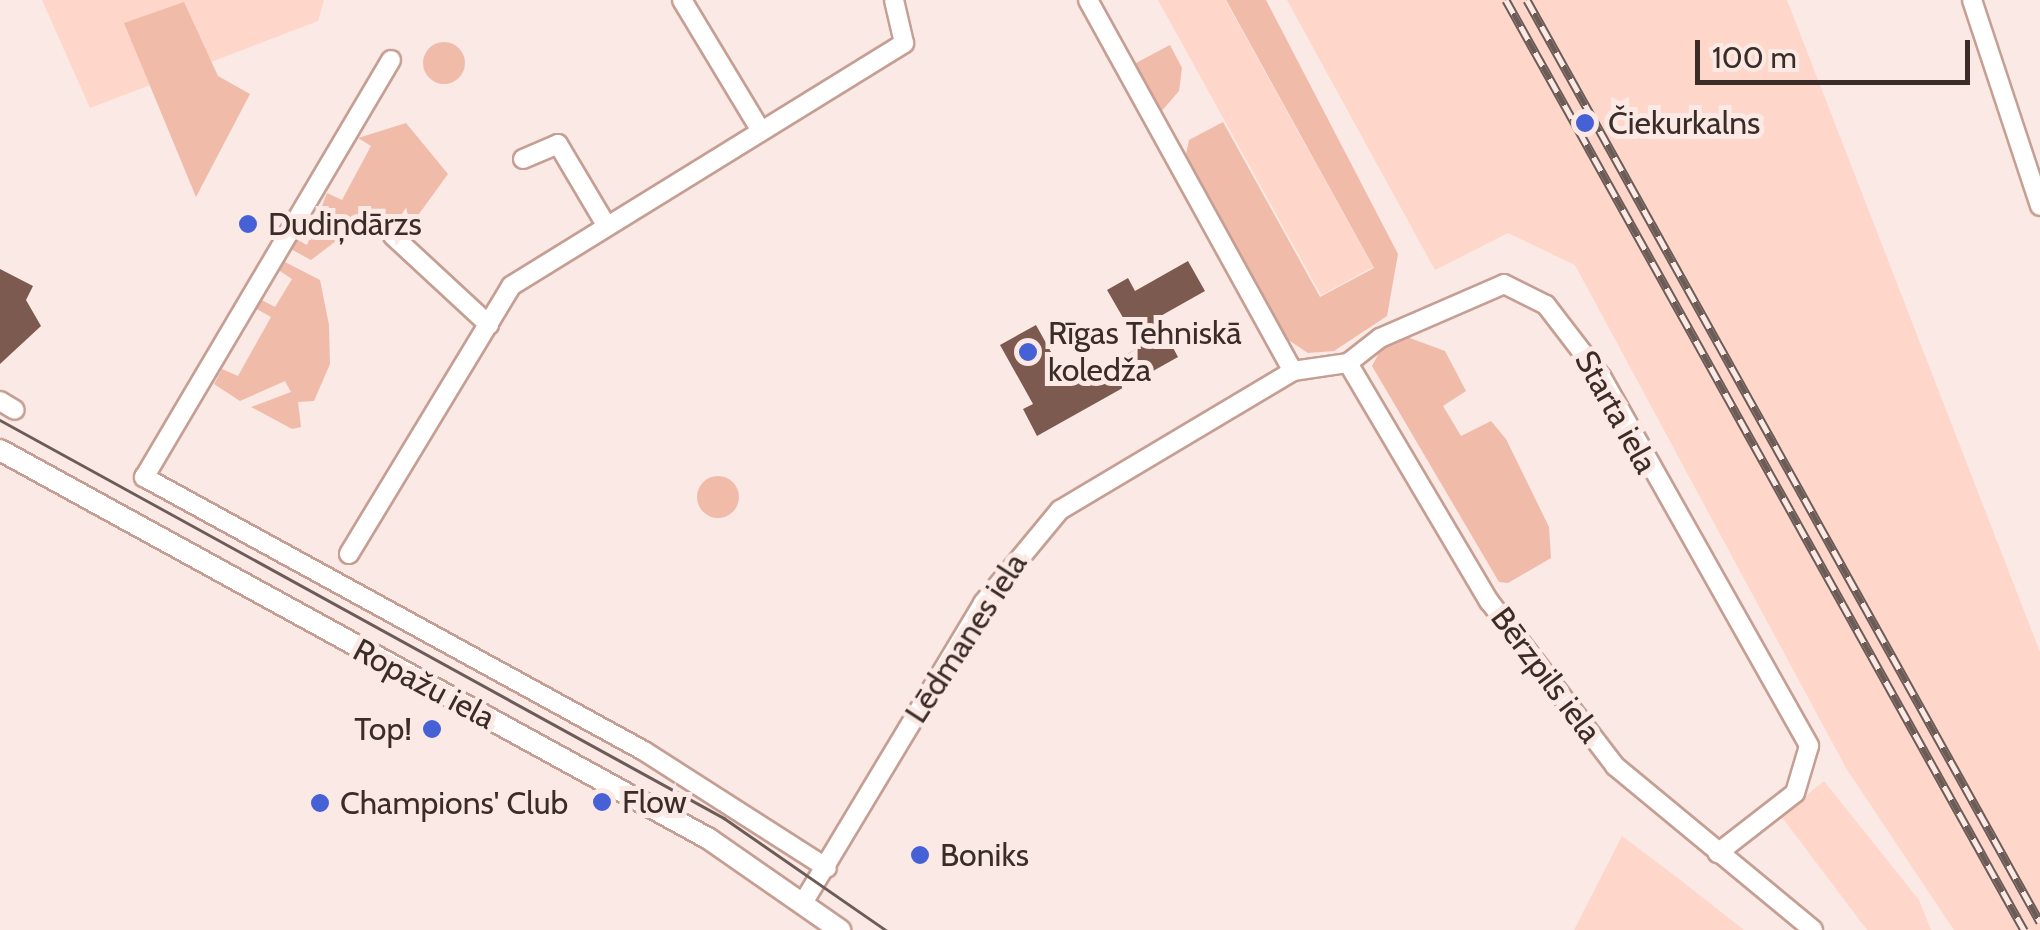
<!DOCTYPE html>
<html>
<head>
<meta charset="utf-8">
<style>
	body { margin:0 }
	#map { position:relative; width:2040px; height:930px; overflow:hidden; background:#fae9e4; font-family:Cabin,sans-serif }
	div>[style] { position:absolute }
	.built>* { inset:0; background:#fed7ca }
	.green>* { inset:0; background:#f1bbaa }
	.round { border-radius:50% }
	.building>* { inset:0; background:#7d5a50 }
	.roads { filter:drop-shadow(2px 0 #c59f93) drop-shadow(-2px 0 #c59f93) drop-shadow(0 2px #c59f93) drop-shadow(0 -2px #c59f93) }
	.minor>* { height:18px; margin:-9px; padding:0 9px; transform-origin:9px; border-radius:9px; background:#fff }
	.tertiary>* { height:20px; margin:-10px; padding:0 10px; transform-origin:10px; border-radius:10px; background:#fff }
	.tram>* { height:2.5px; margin:-1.25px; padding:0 1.25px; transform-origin:1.25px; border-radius:1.25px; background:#6c5c57 }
	.rail>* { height:9px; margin-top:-4.5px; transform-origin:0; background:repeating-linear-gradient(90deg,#fae9e4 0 15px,#6c5c57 0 30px); box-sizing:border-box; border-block:2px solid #6c5c57 }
	.dots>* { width:28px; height:28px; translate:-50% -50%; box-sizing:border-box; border:5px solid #fae9e4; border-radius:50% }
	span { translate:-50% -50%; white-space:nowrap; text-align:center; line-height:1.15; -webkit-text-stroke:10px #fae9e4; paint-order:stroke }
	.poi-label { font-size:32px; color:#3c2c27 }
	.left { translate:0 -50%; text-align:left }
	.right { translate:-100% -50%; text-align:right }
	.street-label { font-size:32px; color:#3c2c27 }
	.scale { position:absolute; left:1695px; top:40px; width:275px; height:45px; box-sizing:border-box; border:5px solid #3c2c27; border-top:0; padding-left:12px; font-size:30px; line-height:35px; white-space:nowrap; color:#3c2c27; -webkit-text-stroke:8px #fae9e4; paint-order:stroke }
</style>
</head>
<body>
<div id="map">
	<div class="built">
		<i style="clip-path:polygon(42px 0,324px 0,318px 21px,90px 108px)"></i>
		<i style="clip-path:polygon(1158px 0,1225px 0,1373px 267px,1321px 295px)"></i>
		<i style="clip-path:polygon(1287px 0,1787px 0,2040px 652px,2040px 930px,1954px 930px,1846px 768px,1575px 265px,1508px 233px,1435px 270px)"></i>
		<i style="clip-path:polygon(1824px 781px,1919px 900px,1931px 930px,1867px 930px,1781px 816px)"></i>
		<i style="clip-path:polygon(1622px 836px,1679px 879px,1744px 930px,1574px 930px)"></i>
	</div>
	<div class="green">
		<i style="clip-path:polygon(1226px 0,1266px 0,1398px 254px,1387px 316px,1334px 351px,1308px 353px,1287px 339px,1185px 159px,1189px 140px,1223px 122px,1320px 297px,1374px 268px)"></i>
		<i style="clip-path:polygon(184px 2px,218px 76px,250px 94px,196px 197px,124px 23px)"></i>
		<i class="round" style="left:423px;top:42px;width:42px;height:42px"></i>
		<i style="clip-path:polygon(1170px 45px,1182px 68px,1179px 91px,1160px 113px,1134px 64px)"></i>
		<i style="clip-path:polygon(406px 123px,448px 174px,408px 229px,396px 220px,361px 222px,311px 260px,289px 248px,296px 239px,307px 245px,327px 193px,342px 200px,371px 146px,358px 138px)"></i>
		<i style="clip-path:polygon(281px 260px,320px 280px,329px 325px,330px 364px,314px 401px,298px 402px,301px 427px,292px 429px,251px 407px,291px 392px,285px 381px,240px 401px,214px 384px,222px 369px,238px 376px,271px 317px,255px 308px,260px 299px,275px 307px,292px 279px,277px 269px)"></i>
		<i style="clip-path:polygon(1407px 337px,1445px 351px,1466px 391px,1443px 406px,1461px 436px,1491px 421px,1506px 439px,1549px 527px,1551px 558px,1508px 583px,1499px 582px,1372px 366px,1381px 349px)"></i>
		<i class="round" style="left:697px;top:476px;width:42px;height:42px"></i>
	</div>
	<div class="building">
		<i style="clip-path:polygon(1188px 261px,1205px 291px,1157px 318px,1178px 357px,1037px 436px,1023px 409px,1033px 404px,1000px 345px,1036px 325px,1070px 386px,1140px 347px,1107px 290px,1128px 278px,1135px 291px)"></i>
		<i style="clip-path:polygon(0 269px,33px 286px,26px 300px,41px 326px,0 364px)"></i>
	</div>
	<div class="roads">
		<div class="minor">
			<i style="left:682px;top:0;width:147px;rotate:58.9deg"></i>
			<i style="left:1088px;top:0;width:424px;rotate:61.1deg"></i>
			<i style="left:1972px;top:0;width:217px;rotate:71.7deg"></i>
			<i style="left:391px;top:60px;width:485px;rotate:120.6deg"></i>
			<i style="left:144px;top:477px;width:570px;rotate:28.72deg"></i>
			<i style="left:644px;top:751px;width:217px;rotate:32.6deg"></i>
			<i style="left:523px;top:159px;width:38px;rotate:-23deg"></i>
			<i style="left:558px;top:144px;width:92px;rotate:59.3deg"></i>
			<i style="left:393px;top:236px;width:131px;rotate:42.8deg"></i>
			<i style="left:1348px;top:363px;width:277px;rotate:59.4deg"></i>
			<i style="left:1489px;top:601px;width:208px;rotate:52.6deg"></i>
			<i style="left:1615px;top:766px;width:257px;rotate:39.6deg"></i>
			<i style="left:0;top:401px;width:17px;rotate:31deg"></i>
			<i style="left:349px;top:554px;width:313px;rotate:-58.8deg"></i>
			<i style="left:511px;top:286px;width:462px;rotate:-31.7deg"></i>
			<i style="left:904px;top:43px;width:44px;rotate:-103.1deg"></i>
			<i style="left:803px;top:903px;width:350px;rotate:-59deg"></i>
			<i style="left:983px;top:603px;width:121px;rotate:-50.4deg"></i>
			<i style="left:1060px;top:510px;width:271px;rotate:-30.8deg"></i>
			<i style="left:1293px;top:371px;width:56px;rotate:-8.3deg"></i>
			<i style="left:1348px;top:363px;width:41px;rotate:-38deg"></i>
			<i style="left:1380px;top:338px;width:135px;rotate:-23.5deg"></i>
			<i style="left:1504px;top:284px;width:47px;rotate:26.6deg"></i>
			<i style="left:1546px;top:305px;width:92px;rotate:52.5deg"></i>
			<i style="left:1602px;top:378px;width:422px;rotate:60.6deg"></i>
			<i style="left:1809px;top:746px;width:49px;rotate:106.6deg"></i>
			<i style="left:1795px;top:793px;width:98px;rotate:142.1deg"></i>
		</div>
		<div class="tertiary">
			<i style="left:0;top:450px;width:809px;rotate:28.75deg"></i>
			<i style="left:709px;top:839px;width:160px;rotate:34.8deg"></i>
		</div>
	</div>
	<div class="tram">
		<i style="left:0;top:420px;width:826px;rotate:28.8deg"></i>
		<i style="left:724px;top:818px;width:197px;rotate:34.7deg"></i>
	</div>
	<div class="rail">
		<i style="left:1506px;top:0;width:1065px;rotate:60.88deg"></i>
		<i style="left:1527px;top:0;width:1055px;rotate:60.91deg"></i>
	</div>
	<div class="dots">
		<i style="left:1585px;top:123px;background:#4661d5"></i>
		<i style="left:248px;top:224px;background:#4661d5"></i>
		<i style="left:1028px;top:352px;background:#4661d5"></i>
		<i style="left:432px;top:729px;background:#4661d5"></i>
		<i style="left:602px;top:802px;background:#4661d5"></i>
		<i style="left:320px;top:803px;background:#4661d5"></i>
		<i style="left:920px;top:855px;background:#4661d5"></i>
	</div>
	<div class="poi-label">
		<span class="left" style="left:1608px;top:123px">Čiekurkalns</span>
		<span class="left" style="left:268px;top:224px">Dudiņdārzs</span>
		<span class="left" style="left:1048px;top:352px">Rīgas Tehniskā<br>koledža</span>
		<span class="right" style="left:412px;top:729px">Top!</span>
		<span class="left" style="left:622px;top:802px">Flow</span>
		<span class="left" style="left:340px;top:803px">Champions' Club</span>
		<span class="left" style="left:940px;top:855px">Boniks</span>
	</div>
	<div class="street-label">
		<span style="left:1616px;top:412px;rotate:61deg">Starta iela</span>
		<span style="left:966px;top:638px;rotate:-57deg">Lēdmanes iela</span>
		<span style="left:1546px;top:675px;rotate:53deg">Bērzpils iela</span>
		<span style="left:424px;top:684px;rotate:28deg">Ropažu iela</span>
	</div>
	<div class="scale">100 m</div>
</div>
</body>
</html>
